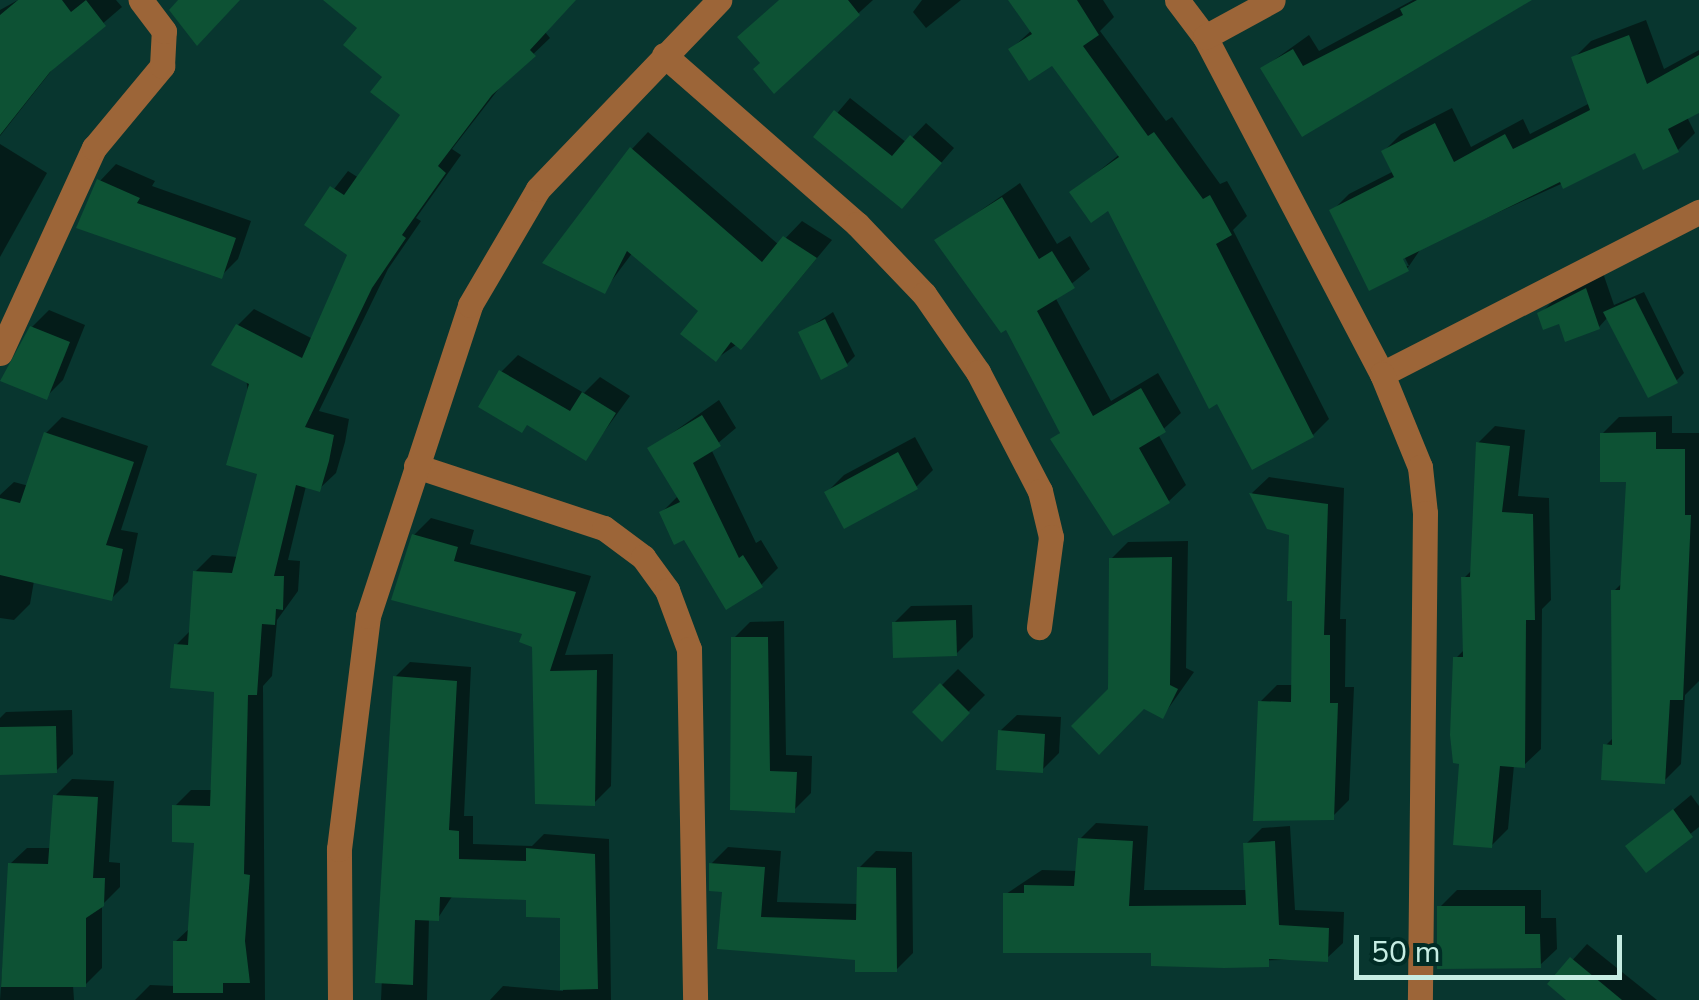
<!DOCTYPE html>
<html>
<head>
<meta charset="utf-8">
<style>
	body { margin:0 }
	#map { position:relative; width:1699px; height:1000px; overflow:hidden; background:#08362f; font-family:"Nunito Sans",sans-serif }
	div>[style] { position:absolute }
	.shadow>* { inset:0; background:#0007 }
	.building>* { inset:0; background:#0d5234 }
	.minor>* { height:25px; margin:-12.5px; padding:0 12.5px; transform-origin:12.5px; border-radius:12.5px; background:#9c6538 }
	span { translate:-50% -50%; white-space:nowrap; text-align:center; line-height:1.15; -webkit-text-stroke:10px #002c25; paint-order:stroke }
	.scale { position:absolute; left:1354px; top:935px; width:268px; height:45px; box-sizing:border-box; border:5px solid #c6ede3; border-top:0; padding-left:12px; font-size:30px; line-height:35px; white-space:nowrap; color:#c6ede3; -webkit-text-stroke:8px #002c25; paint-order:stroke }
</style>
</head>
<body>
<div id="map">
	<div class="shadow">
		<i style="clip-path:polygon(18px 0,116px 0,122px 7px,59px 61px,0 136px,0 10px)"></i>
		<i style="clip-path:polygon(338px 0,572px 0,545px 32px,550px 38px,504px 82px,452px 149px,461px 155px,416px 218px,421px 221px,388px 269px,319px 411px,349px 419px,345px 442px,336px 473px,319px 489px,306px 486px,288px 560px,300px 561px,298px 591px,277px 620px,272px 676px,263px 686px,265px 1000px,135px 1000px,150px 985px,175px 986px,175px 942px,191px 927px,197px 840px,175px 806px,191px 790px,213px 790px,216px 689px,176px 645px,191px 630px,195px 572px,212px 555px,239px 557px,260px 472px,238px 325px,254px 309px,313px 339px,351px 254px,307px 224px,348px 171px,359px 178px,404px 114px,360px 27px)"></i>
		<i style="clip-path:polygon(784px 0,873px 0,774px 90px,763px 63px)"></i>
		<i style="clip-path:polygon(922px 0,961px 0,926px 28px,913px 12px)"></i>
		<i style="clip-path:polygon(1011px 0,1103px 0,1114px 17px,1100px 31px,1166px 121px,1172px 117px,1220px 184px,1227px 181px,1247px 216px,1233px 230px,1329px 419px,1313px 435px,1108px 208px,1073px 192px,1120px 154px,1053px 63px,1011px 49px,1032px 30px)"></i>
		<i style="clip-path:polygon(1413px 0,1524px 0,1303px 133px,1263px 68px,1309px 35px,1319px 51px)"></i>
		<i style="clip-path:polygon(evenodd,1646px 20px,1664px 69px,1699px 50px,1699px 110px,1687px 117px,1695px 133px,1678px 150px,1644px 166px,1636px 150px,1422px 247px,1407px 269px,1370px 288px,1332px 211px,1349px 194px,1394px 171px,1384px 151px,1401px 134px,1452px 108px,1471px 147px,1523px 119px,1530px 134px,1590px 103px,1574px 58px,1591px 41px,1646px 20px,1399px 246px,1409px 266px,1404px 266px,1399px 246px)"></i>
		<i style="clip-path:polygon(850px 98px,907px 143px,926px 123px,954px 148px,916px 192px,817px 137px)"></i>
		<i style="clip-path:polygon(648px 132px,779px 245px,802px 221px,832px 240px,757px 330px,716px 359px,701px 311px,633px 252px,604px 291px,632px 149px)"></i>
		<i style="clip-path:polygon(0 144px,47px 173px,0 257px)"></i>
		<i style="clip-path:polygon(116px 164px,155px 181px,152px 186px,251px 221px,238px 259px,221px 276px,100px 181px)"></i>
		<i style="clip-path:polygon(1020px 183px,1057px 244px,1070px 236px,1090px 269px,1055px 297px,1111px 401px,1158px 373px,1181px 413px,1158px 434px,1186px 485px,1169px 501px,1053px 440px,1062px 431px,1007px 327px,938px 240px)"></i>
		<i style="clip-path:polygon(1603px 273px,1614px 305px,1644px 292px,1684px 373px,1676px 381px,1608px 317px,1599px 327px,1540px 314px,1557px 297px)"></i>
		<i style="clip-path:polygon(49px 310px,85px 325px,63px 380px,46px 397px,32px 327px)"></i>
		<i style="clip-path:polygon(833px 312px,855px 356px,847px 364px,801px 333px)"></i>
		<i style="clip-path:polygon(518px 355px,584px 393px,600px 377px,630px 396px,585px 458px,501px 372px)"></i>
		<i style="clip-path:polygon(719px 400px,736px 428px,711px 449px,756px 543px,761px 540px,778px 568px,761px 585px,685px 537px,662px 512px,679px 495px,651px 448px)"></i>
		<i style="clip-path:polygon(1672px 416px,1672px 433px,1699px 433px,1699px 681px,1685px 695px,1681px 764px,1664px 781px,1605px 746px,1614px 737px,1614px 591px,1623px 582px,1629px 480px,1602px 434px,1619px 417px)"></i>
		<i style="clip-path:polygon(62px 417px,148px 446px,121px 530px,138px 533px,128px 582px,112px 598px,34px 581px,30px 604px,14px 620px,0 618px,0 495px,14px 482px,29px 486px,46px 433px)"></i>
		<i style="clip-path:polygon(1495px 426px,1525px 430px,1518px 496px,1549px 498px,1551px 600px,1542px 609px,1541px 749px,1524px 765px,1514px 765px,1508px 829px,1491px 846px,1462px 761px,1456px 658px,1466px 648px,1464px 578px,1473px 569px,1478px 443px)"></i>
		<i style="clip-path:polygon(915px 437px,933px 470px,916px 487px,827px 492px,844px 475px)"></i>
		<i style="clip-path:polygon(1269px 477px,1344px 488px,1340px 619px,1346px 619px,1345px 687px,1354px 687px,1349px 800px,1332px 817px,1260px 702px,1277px 685px,1293px 685px,1292px 533px,1269px 527px,1252px 493px)"></i>
		<i style="clip-path:polygon(431px 518px,474px 530px,470px 544px,591px 576px,565px 655px,613px 654px,611px 786px,594px 803px,535px 645px,414px 535px)"></i>
		<i style="clip-path:polygon(1188px 541px,1186px 668px,1194px 672px,1163px 716px,1111px 690px,1111px 559px,1128px 542px)"></i>
		<i style="clip-path:polygon(972px 605px,973px 637px,956px 654px,894px 623px,911px 606px)"></i>
		<i style="clip-path:polygon(784px 621px,786px 755px,812px 756px,811px 793px,794px 810px,733px 808px,734px 638px,750px 622px)"></i>
		<i style="clip-path:polygon(410px 662px,471px 667px,464px 816px,473px 816px,473px 844px,532px 846px,544px 834px,609px 839px,611px 1000px,490px 1000px,503px 986px,563px 991px,562px 916px,528px 898px,453px 895px,438px 918px,429px 918px,427px 1000px,381px 1000px,395px 677px)"></i>
		<i style="clip-path:polygon(958px 669px,985px 695px,942px 738px,915px 712px)"></i>
		<i style="clip-path:polygon(72px 710px,73px 754px,56px 771px,0 772px,0 718px,6px 712px)"></i>
		<i style="clip-path:polygon(1017px 715px,1061px 717px,1059px 753px,1042px 770px,1000px 731px)"></i>
		<i style="clip-path:polygon(72px 779px,114px 781px,109px 862px,120px 863px,120px 887px,102px 905px,102px 968px,85px 985px,73px 985px,74px 1000px,0 1000px,10px 864px,27px 848px,52px 848px,55px 796px)"></i>
		<i style="clip-path:polygon(1691px 795px,1699px 806px,1699px 827px,1646px 869px,1629px 847px)"></i>
		<i style="clip-path:polygon(1096px 823px,1148px 826px,1144px 890px,1248px 890px,1246px 844px,1262px 828px,1290px 826px,1295px 910px,1344px 912px,1343px 943px,1326px 959px,1154px 963px,1153px 950px,1006px 894px,1042px 870px,1078px 871px,1080px 839px)"></i>
		<i style="clip-path:polygon(728px 847px,781px 851px,777px 902px,858px 904px,859px 868px,876px 851px,912px 852px,913px 953px,896px 970px,858px 958px,720px 947px,725px 889px,711px 864px)"></i>
		<i style="clip-path:polygon(1457px 890px,1541px 890px,1541px 918px,1556px 918px,1557px 949px,1540px 965px,1440px 907px)"></i>
		<i style="clip-path:polygon(1587px 944px,1657px 1000px,1567px 1000px,1551px 984px)"></i>
	</div>
	<div class="building">
		<i style="clip-path:polygon(18px 0,62px 0,71px 12px,86px 0,106px 26px,50px 72px,0 135px,0 15px)"></i>
		<i style="clip-path:polygon(178px 0,240px 0,197px 46px,169px 10px)"></i>
		<i style="clip-path:polygon(323px 0,576px 0,530px 50px,536px 56px,492px 95px,438px 166px,446px 173px,402px 235px,406px 238px,372px 288px,305px 427px,334px 435px,329px 461px,320px 492px,296px 485px,274px 576px,284px 576px,283px 610px,276px 609px,275px 625px,262px 624px,257px 695px,248px 695px,244px 874px,250px 875px,245px 941px,250px 983px,223px 983px,223px 993px,173px 993px,173px 941px,187px 941px,194px 843px,172px 842px,172px 805px,210px 806px,214px 692px,170px 688px,174px 644px,188px 645px,193px 571px,232px 573px,257px 474px,226px 465px,249px 384px,211px 365px,236px 324px,302px 358px,347px 255px,304px 225px,330px 186px,344px 195px,400px 115px,370px 92px,382px 77px,343px 45px,357px 28px)"></i>
		<i style="clip-path:polygon(779px 0,848px 0,860px 15px,774px 94px,753px 69px,760px 63px,737px 37px)"></i>
		<i style="clip-path:polygon(1008px 0,1077px 0,1099px 35px,1083px 46px,1148px 136px,1154px 132px,1203px 199px,1210px 195px,1232px 235px,1216px 244px,1314px 437px,1252px 470px,1217px 404px,1209px 409px,1108px 211px,1091px 223px,1069px 192px,1119px 157px,1052px 66px,1029px 81px,1008px 49px,1032px 34px)"></i>
		<i style="clip-path:polygon(1417px 0,1532px 0,1302px 137px,1260px 68px,1293px 49px,1303px 66px,1403px 15px,1400px 9px)"></i>
		<i style="clip-path:polygon(1629px 35px,1647px 84px,1699px 55px,1699px 113px,1668px 129px,1679px 152px,1643px 170px,1635px 153px,1563px 189px,1560px 182px,1403px 259px,1409px 271px,1369px 291px,1329px 210px,1394px 177px,1381px 151px,1435px 123px,1454px 162px,1505px 134px,1513px 149px,1590px 110px,1571px 57px)"></i>
		<i style="clip-path:polygon(834px 110px,892px 156px,910px 135px,942px 163px,902px 209px,813px 137px)"></i>
		<i style="clip-path:polygon(630px 147px,762px 262px,783px 236px,817px 258px,741px 350px,731px 342px,716px 362px,680px 334px,698px 311px,627px 251px,605px 294px,542px 263px)"></i>
		<i style="clip-path:polygon(97px 179px,140px 198px,137px 203px,236px 238px,222px 279px,76px 228px)"></i>
		<i style="clip-path:polygon(1002px 197px,1039px 259px,1052px 251px,1075px 288px,1037px 311px,1093px 416px,1141px 388px,1166px 432px,1139px 448px,1170px 503px,1113px 536px,1050px 439px,1060px 433px,1006px 330px,1001px 333px,934px 240px)"></i>
		<i style="clip-path:polygon(1586px 288px,1600px 329px,1565px 342px,1559px 324px,1543px 330px,1537px 313px)"></i>
		<i style="clip-path:polygon(1635px 298px,1678px 383px,1648px 398px,1603px 312px)"></i>
		<i style="clip-path:polygon(825px 319px,848px 366px,821px 380px,798px 332px)"></i>
		<i style="clip-path:polygon(30px 326px,70px 342px,47px 400px,0 381px)"></i>
		<i style="clip-path:polygon(499px 370px,570px 411px,582px 392px,616px 413px,586px 461px,527px 425px,522px 433px,478px 407px)"></i>
		<i style="clip-path:polygon(702px 415px,721px 446px,693px 463px,739px 558px,743px 555px,763px 587px,726px 610px,684px 540px,674px 545px,659px 512px,680px 502px,647px 448px)"></i>
		<i style="clip-path:polygon(44px 432px,134px 462px,106px 545px,123px 549px,112px 601px,0 575px,0 498px,20px 503px)"></i>
		<i style="clip-path:polygon(1656px 432px,1656px 449px,1685px 449px,1685px 515px,1691px 515px,1683px 700px,1670px 700px,1665px 784px,1601px 780px,1603px 744px,1612px 745px,1611px 590px,1620px 590px,1626px 482px,1600px 482px,1600px 433px)"></i>
		<i style="clip-path:polygon(1476px 442px,1510px 446px,1502px 512px,1533px 514px,1535px 620px,1526px 620px,1525px 768px,1500px 766px,1492px 848px,1453px 845px,1459px 764px,1453px 763px,1450px 735px,1453px 657px,1463px 657px,1461px 577px,1470px 577px)"></i>
		<i style="clip-path:polygon(898px 452px,918px 489px,844px 529px,824px 492px)"></i>
		<i style="clip-path:polygon(1249px 493px,1328px 504px,1324px 635px,1330px 635px,1330px 703px,1338px 703px,1334px 820px,1253px 821px,1258px 701px,1291px 702px,1292px 601px,1287px 601px,1289px 535px,1267px 529px)"></i>
		<i style="clip-path:polygon(412px 534px,458px 547px,454px 561px,576px 592px,550px 671px,597px 670px,595px 806px,535px 804px,532px 647px,519px 642px,522px 634px,391px 600px)"></i>
		<i style="clip-path:polygon(1172px 557px,1170px 685px,1178px 689px,1163px 719px,1144px 709px,1099px 755px,1071px 726px,1108px 689px,1109px 558px)"></i>
		<i style="clip-path:polygon(956px 620px,957px 656px,893px 658px,892px 622px)"></i>
		<i style="clip-path:polygon(731px 637px,768px 637px,770px 771px,797px 772px,795px 813px,730px 810px)"></i>
		<i style="clip-path:polygon(393px 676px,457px 681px,449px 830px,459px 831px,459px 859px,526px 861px,526px 848px,595px 854px,598px 989px,560px 990px,560px 918px,526px 917px,526px 900px,440px 897px,439px 921px,415px 920px,413px 985px,375px 983px)"></i>
		<i style="clip-path:polygon(940px 683px,970px 713px,942px 742px,912px 712px)"></i>
		<i style="clip-path:polygon(56px 726px,57px 773px,0 775px,0 727px)"></i>
		<i style="clip-path:polygon(998px 730px,1045px 734px,1043px 773px,996px 770px)"></i>
		<i style="clip-path:polygon(53px 795px,98px 797px,93px 878px,105px 878px,104px 906px,86px 918px,86px 987px,1px 987px,8px 863px,48px 864px)"></i>
		<i style="clip-path:polygon(1673px 809px,1693px 837px,1646px 873px,1625px 846px)"></i>
		<i style="clip-path:polygon(1078px 838px,1133px 841px,1129px 906px,1246px 905px,1243px 843px,1275px 841px,1279px 925px,1329px 928px,1328px 962px,1269px 959px,1269px 967px,1224px 968px,1151px 966px,1151px 953px,1003px 953px,1003px 893px,1024px 893px,1024px 885px,1074px 886px)"></i>
		<i style="clip-path:polygon(709px 863px,765px 867px,761px 917px,856px 920px,857px 867px,896px 868px,897px 972px,855px 972px,855px 960px,717px 949px,722px 892px,709px 891px)"></i>
		<i style="clip-path:polygon(1437px 906px,1525px 906px,1525px 934px,1540px 934px,1541px 968px,1437px 969px)"></i>
		<i style="clip-path:polygon(1570px 957px,1622px 1000px,1566px 1000px,1547px 984px)"></i>
	</div>
	<div class="minor">
		<i style="left:1177px;top:0;width:46px;rotate:52.9deg"></i>
		<i style="left:1205px;top:37px;width:381px;rotate:62.3deg"></i>
		<i style="left:1382px;top:374px;width:356px;rotate:-27.1deg"></i>
		<i style="left:1205px;top:37px;width:77px;rotate:-28.6deg"></i>
		<i style="left:664px;top:55px;width:257px;rotate:41.2deg"></i>
		<i style="left:857px;top:224px;width:97px;rotate:46.3deg"></i>
		<i style="left:924px;top:294px;width:95px;rotate:55.3deg"></i>
		<i style="left:978px;top:372px;width:134px;rotate:62.5deg"></i>
		<i style="left:1040px;top:491px;width:47px;rotate:76.6deg"></i>
		<i style="left:1051px;top:537px;width:91px;rotate:97.6deg"></i>
		<i style="left:0;top:353px;width:226px;rotate:-65.4deg"></i>
		<i style="left:94px;top:148px;width:107px;rotate:-50.3deg"></i>
		<i style="left:162px;top:66px;width:35px;rotate:-87deg"></i>
		<i style="left:164px;top:31px;width:39px;rotate:-127deg"></i>
		<i style="left:1382px;top:374px;width:100px;rotate:67.8deg"></i>
		<i style="left:1420px;top:467px;width:46px;rotate:83.8deg"></i>
		<i style="left:1425px;top:513px;width:487px;rotate:90.6deg"></i>
		<i style="left:416px;top:466px;width:198px;rotate:18.3deg"></i>
		<i style="left:604px;top:528px;width:49px;rotate:36.6deg"></i>
		<i style="left:643px;top:557px;width:41px;rotate:54deg"></i>
		<i style="left:667px;top:590px;width:63px;rotate:69.6deg"></i>
		<i style="left:689px;top:649px;width:351px;rotate:89deg"></i>
		<i style="left:340px;top:1000px;width:151px;rotate:-90.4deg"></i>
		<i style="left:339px;top:849px;width:235px;rotate:-82.9deg"></i>
		<i style="left:368px;top:616px;width:327px;rotate:-71.8deg"></i>
		<i style="left:470px;top:305px;width:134px;rotate:-59.6deg"></i>
		<i style="left:538px;top:189px;width:262px;rotate:-46.2deg"></i>
	</div>
	<div class="scale">50 m</div>
</div>
</body>
</html>
